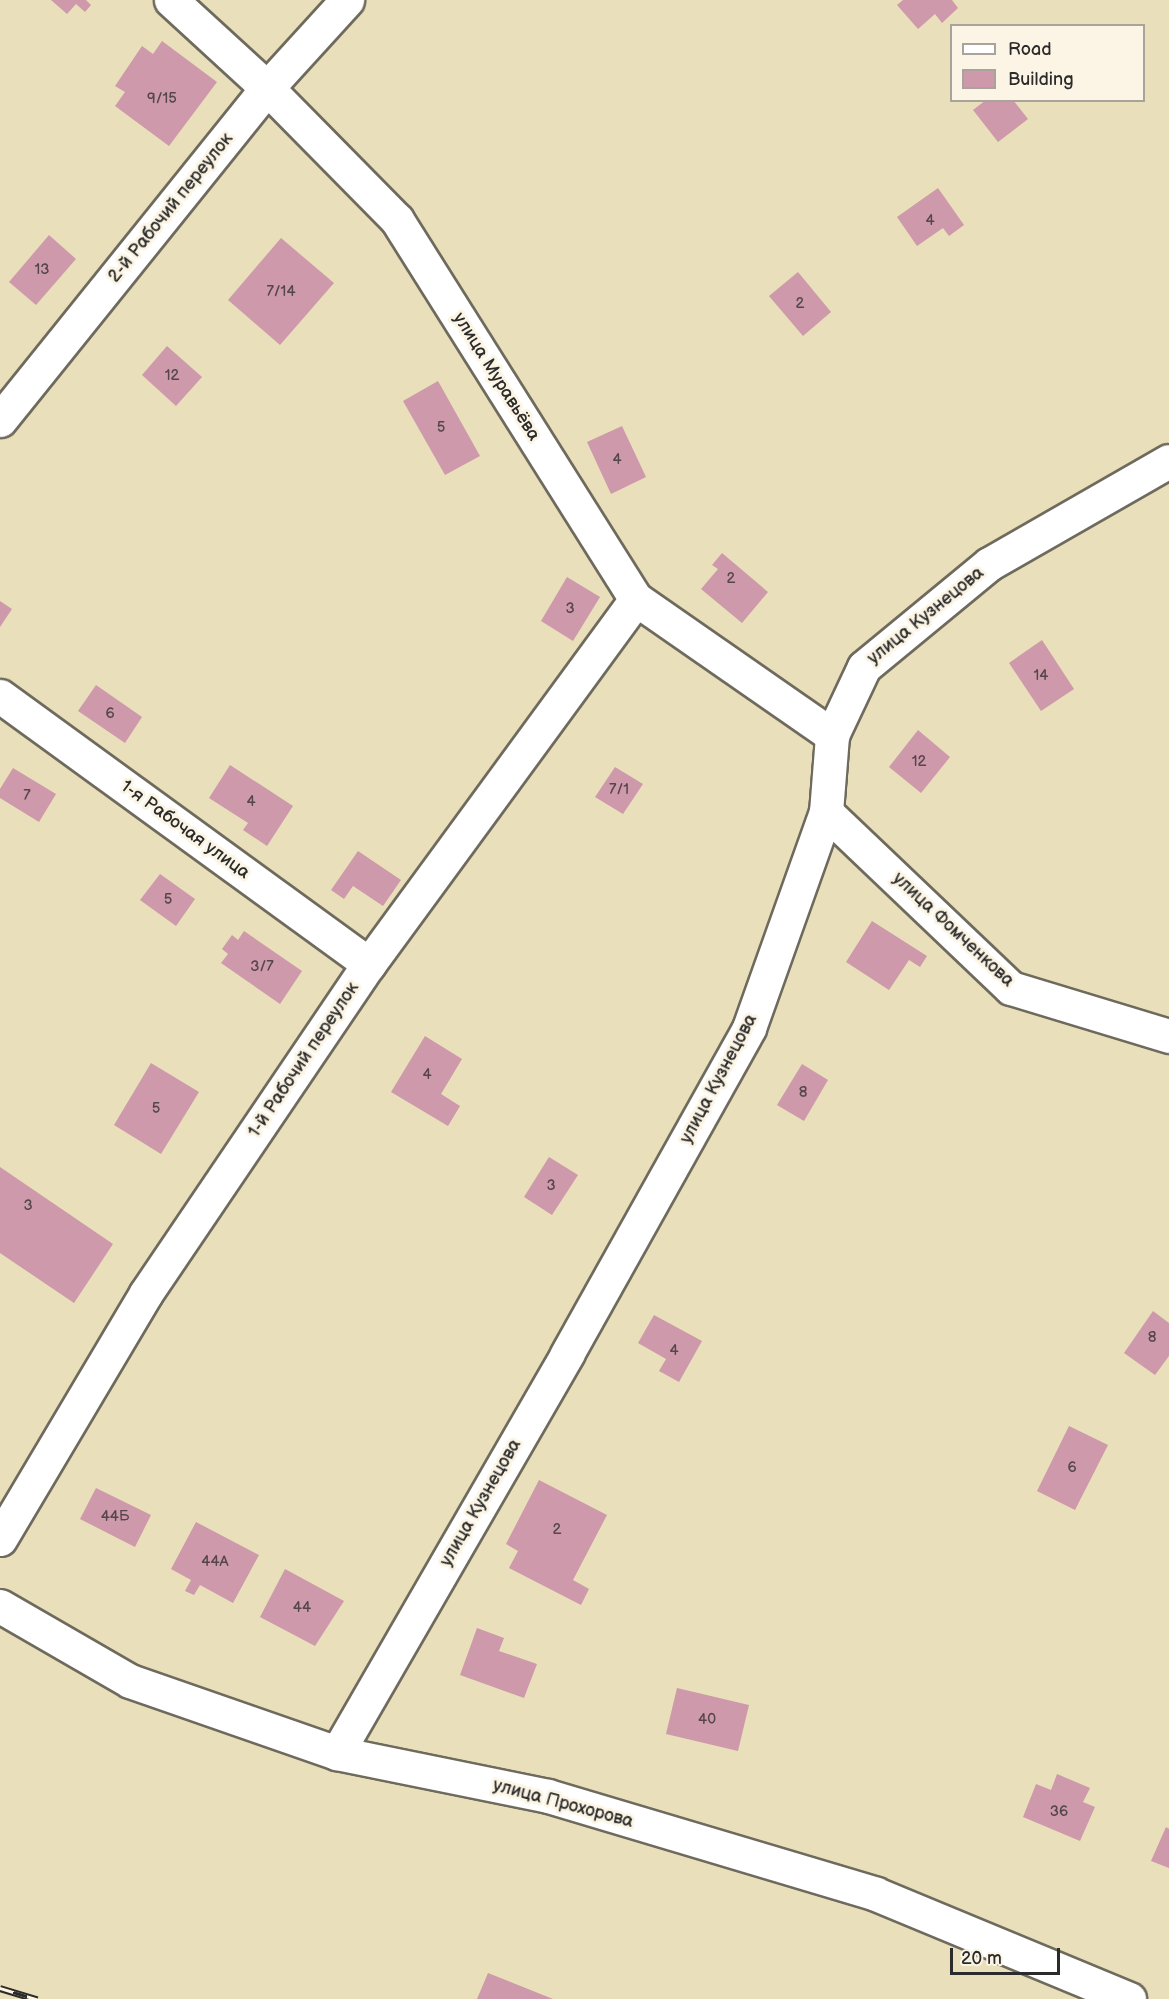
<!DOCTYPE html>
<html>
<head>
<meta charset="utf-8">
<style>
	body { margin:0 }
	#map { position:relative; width:1169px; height:1999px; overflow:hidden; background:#e9dfbb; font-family:"Balsamiq Sans",sans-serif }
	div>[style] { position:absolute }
	.building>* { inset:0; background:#cd99ab }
	.roads { filter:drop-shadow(2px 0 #6e6a5d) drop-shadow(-2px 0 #6e6a5d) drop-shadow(0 2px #6e6a5d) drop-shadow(0 -2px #6e6a5d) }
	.minor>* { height:33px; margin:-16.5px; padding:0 16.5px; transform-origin:16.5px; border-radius:16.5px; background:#fff }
	.tertiary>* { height:33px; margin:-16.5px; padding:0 16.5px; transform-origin:16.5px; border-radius:16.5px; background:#fff }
	.rail>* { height:7px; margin-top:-3.5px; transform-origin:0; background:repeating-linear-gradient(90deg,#fcf5e5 0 14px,#2b2b2b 0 28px); box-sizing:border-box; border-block:2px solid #2b2b2b }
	span { translate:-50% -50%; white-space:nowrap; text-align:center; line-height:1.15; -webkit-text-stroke:6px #fcf5e5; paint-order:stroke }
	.number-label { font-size:15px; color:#54464b }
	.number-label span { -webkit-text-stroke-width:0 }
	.street-label { font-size:18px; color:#2b2b2b }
	.legend { position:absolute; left:950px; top:24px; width:195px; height:78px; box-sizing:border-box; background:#fcf5e5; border:2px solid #a8a49b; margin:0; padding:8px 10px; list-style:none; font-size:18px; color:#2b2b2b }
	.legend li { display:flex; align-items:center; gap:12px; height:30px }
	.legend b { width:30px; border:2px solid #a8a49b }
	.scale { position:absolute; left:950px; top:1948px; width:110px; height:27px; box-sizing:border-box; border:3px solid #2b2b2b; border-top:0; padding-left:8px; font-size:18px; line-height:21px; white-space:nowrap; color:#2b2b2b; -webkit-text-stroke:4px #fcf5e5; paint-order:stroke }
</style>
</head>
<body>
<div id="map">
	<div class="building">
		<i style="clip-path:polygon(51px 0,86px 0,91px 5px,85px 12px,76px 4px,67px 14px)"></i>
		<i style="clip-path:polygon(903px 0,952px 0,958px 8px,942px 23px,935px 14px,918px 29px,897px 5px)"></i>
		<i style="clip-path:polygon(162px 41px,217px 82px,169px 146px,115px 106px,125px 92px,115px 86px,142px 46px,153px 54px)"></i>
		<i style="clip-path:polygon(986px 100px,1013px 100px,1028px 119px,998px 142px,973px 110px)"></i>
		<i style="clip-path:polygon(938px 188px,964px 225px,949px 236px,943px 228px,917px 246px,897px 217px)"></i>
		<i style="clip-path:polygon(49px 235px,76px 259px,36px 305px,9px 282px)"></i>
		<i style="clip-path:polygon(281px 238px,334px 283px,280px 345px,228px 300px)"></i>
		<i style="clip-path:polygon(798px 272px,831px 312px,803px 336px,769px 296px)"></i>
		<i style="clip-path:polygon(167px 346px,202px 377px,176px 406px,142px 375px)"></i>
		<i style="clip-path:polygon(438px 381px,480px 456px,445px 475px,403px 401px)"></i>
		<i style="clip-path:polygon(622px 426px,646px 477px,611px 494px,587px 442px)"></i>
		<i style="clip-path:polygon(722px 553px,768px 592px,742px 623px,701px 589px,718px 569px,712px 565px)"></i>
		<i style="clip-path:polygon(567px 577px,600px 597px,573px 641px,541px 621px)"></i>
		<i style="clip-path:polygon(0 601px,12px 609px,0 627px)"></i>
		<i style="clip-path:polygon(1042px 640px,1074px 689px,1041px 711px,1009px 663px)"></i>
		<i style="clip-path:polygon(96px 685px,142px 717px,125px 743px,78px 711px)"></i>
		<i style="clip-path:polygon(918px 730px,950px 757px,921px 793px,889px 767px)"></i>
		<i style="clip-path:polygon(230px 765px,293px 806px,267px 846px,243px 830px,248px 823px,209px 798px)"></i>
		<i style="clip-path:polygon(615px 767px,643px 784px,623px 814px,595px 797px)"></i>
		<i style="clip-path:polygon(13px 768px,56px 794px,39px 822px,0 798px,0 789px)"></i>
		<i style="clip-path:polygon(358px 851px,401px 880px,383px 906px,353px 886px,344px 899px,331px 890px)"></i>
		<i style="clip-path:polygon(160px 874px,195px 899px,176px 926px,140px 900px)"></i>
		<i style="clip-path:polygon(872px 921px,927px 956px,920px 967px,909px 960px,889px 990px,846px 962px)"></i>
		<i style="clip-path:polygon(244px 931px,302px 971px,280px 1004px,221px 963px,228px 954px,222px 949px,232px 935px,238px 940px)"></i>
		<i style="clip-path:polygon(425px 1036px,462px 1059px,441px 1094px,460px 1106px,448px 1126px,391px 1092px)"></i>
		<i style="clip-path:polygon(151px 1063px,199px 1092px,161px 1154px,114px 1125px)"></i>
		<i style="clip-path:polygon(802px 1064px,828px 1080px,804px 1121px,777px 1105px)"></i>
		<i style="clip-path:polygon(549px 1157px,578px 1175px,552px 1215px,524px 1197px)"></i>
		<i style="clip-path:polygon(0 1167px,113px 1244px,74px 1303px,0 1253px)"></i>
		<i style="clip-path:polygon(1153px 1311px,1169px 1323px,1169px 1356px,1155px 1375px,1124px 1353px)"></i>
		<i style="clip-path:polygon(654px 1315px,702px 1341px,679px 1382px,659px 1371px,666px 1359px,638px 1343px)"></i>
		<i style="clip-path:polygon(1069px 1426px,1108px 1445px,1075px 1510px,1037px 1491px)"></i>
		<i style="clip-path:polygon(539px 1480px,607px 1515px,573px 1580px,589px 1589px,581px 1605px,509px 1568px,518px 1551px,506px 1544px)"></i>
		<i style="clip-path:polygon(96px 1488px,151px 1515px,135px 1547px,80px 1519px)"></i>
		<i style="clip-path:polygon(196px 1522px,259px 1555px,233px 1603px,200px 1585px,194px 1595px,185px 1591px,191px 1580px,171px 1569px)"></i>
		<i style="clip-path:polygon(285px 1569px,344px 1601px,315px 1646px,260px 1617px)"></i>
		<i style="clip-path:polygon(477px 1628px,504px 1638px,499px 1651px,537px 1664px,524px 1698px,460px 1675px)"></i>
		<i style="clip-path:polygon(677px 1688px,749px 1705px,738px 1751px,666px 1734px)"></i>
		<i style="clip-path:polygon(1057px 1774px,1090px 1788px,1083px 1802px,1095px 1807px,1080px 1841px,1023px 1817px,1036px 1784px,1051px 1790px)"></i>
		<i style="clip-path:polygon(1166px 1827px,1169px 1829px,1169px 1868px,1151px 1861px)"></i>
		<i style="clip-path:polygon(488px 1973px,553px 1999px,477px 1999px)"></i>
	</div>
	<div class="roads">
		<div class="minor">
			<i style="left:171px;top:0;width:130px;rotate:42.5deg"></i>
			<i style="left:267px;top:88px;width:185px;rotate:45.4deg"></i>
			<i style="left:397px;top:220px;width:448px;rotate:57.8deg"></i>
			<i style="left:636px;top:599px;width:239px;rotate:34.8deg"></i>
			<i style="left:0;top:420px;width:426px;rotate:-51.2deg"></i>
			<i style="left:267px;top:88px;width:119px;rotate:-47.7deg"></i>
			<i style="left:0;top:696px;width:456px;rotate:36deg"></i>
			<i style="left:826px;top:812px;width:255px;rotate:43.6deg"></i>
			<i style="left:1011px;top:988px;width:165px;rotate:16.9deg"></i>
			<i style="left:0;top:1539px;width:286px;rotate:-59.3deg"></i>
			<i style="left:146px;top:1293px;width:397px;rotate:-55.9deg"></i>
			<i style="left:369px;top:964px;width:452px;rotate:-53.8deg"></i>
			<i style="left:337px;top:1753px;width:461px;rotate:-60deg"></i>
			<i style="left:567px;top:1354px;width:373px;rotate:-60.8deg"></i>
			<i style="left:749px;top:1028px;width:229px;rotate:-70.4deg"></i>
			<i style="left:826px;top:812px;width:77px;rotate:-85.5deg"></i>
			<i style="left:832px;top:735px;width:75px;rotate:-64.8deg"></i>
			<i style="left:864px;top:667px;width:162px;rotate:-39.5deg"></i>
			<i style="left:989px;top:564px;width:207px;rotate:-29.8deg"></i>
		</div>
		<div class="tertiary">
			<i style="left:0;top:1606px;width:150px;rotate:30deg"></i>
			<i style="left:130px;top:1681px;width:219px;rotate:19.2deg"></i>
			<i style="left:337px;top:1753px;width:215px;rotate:11.5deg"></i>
			<i style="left:548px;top:1796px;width:342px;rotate:16.6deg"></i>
			<i style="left:876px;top:1894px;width:274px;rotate:22.5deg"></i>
		</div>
	</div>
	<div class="rail">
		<i style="left:0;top:1988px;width:39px;rotate:17deg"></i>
	</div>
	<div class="number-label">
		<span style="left:162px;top:99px">9/15</span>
		<span style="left:930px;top:221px">4</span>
		<span style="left:42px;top:270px">13</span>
		<span style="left:281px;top:292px">7/14</span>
		<span style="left:800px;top:304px">2</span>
		<span style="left:172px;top:376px">12</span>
		<span style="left:441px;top:428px">5</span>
		<span style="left:617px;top:460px">4</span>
		<span style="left:731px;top:579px">2</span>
		<span style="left:570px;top:609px">3</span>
		<span style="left:1041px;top:676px">14</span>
		<span style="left:110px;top:714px">6</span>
		<span style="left:919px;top:762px">12</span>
		<span style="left:619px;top:790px">7/1</span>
		<span style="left:27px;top:796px">7</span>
		<span style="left:251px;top:802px">4</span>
		<span style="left:168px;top:900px">5</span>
		<span style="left:262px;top:967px">3/7</span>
		<span style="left:427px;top:1075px">4</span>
		<span style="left:803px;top:1093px">8</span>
		<span style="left:156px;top:1109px">5</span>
		<span style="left:551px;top:1186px">3</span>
		<span style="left:28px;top:1206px">3</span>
		<span style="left:1152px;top:1338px">8</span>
		<span style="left:674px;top:1351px">4</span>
		<span style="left:1072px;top:1468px">6</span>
		<span style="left:115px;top:1517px">44Б</span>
		<span style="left:557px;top:1530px">2</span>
		<span style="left:215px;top:1562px">44А</span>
		<span style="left:302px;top:1608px">44</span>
		<span style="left:707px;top:1720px">40</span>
		<span style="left:1059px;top:1812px">36</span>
	</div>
	<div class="street-label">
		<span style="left:171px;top:208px;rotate:-51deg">2-й Рабочий переулок</span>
		<span style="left:496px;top:377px;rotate:58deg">улица Муравьёва</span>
		<span style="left:926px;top:616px;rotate:-39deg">улица Кузнецова</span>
		<span style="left:185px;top:830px;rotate:36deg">1-я Рабочая улица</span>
		<span style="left:953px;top:930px;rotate:43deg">улица Фомченкова</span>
		<span style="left:304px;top:1060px;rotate:-56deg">1-й Рабочий переулок</span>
		<span style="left:719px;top:1079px;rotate:-62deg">улица Кузнецова</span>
		<span style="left:481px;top:1503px;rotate:-60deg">улица Кузнецова</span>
		<span style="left:563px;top:1804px;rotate:15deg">улица Прохорова</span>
	</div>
	<ul class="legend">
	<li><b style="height:8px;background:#fff"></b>Road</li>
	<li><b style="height:16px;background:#cd99ab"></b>Building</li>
	</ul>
	<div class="scale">20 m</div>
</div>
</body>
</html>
